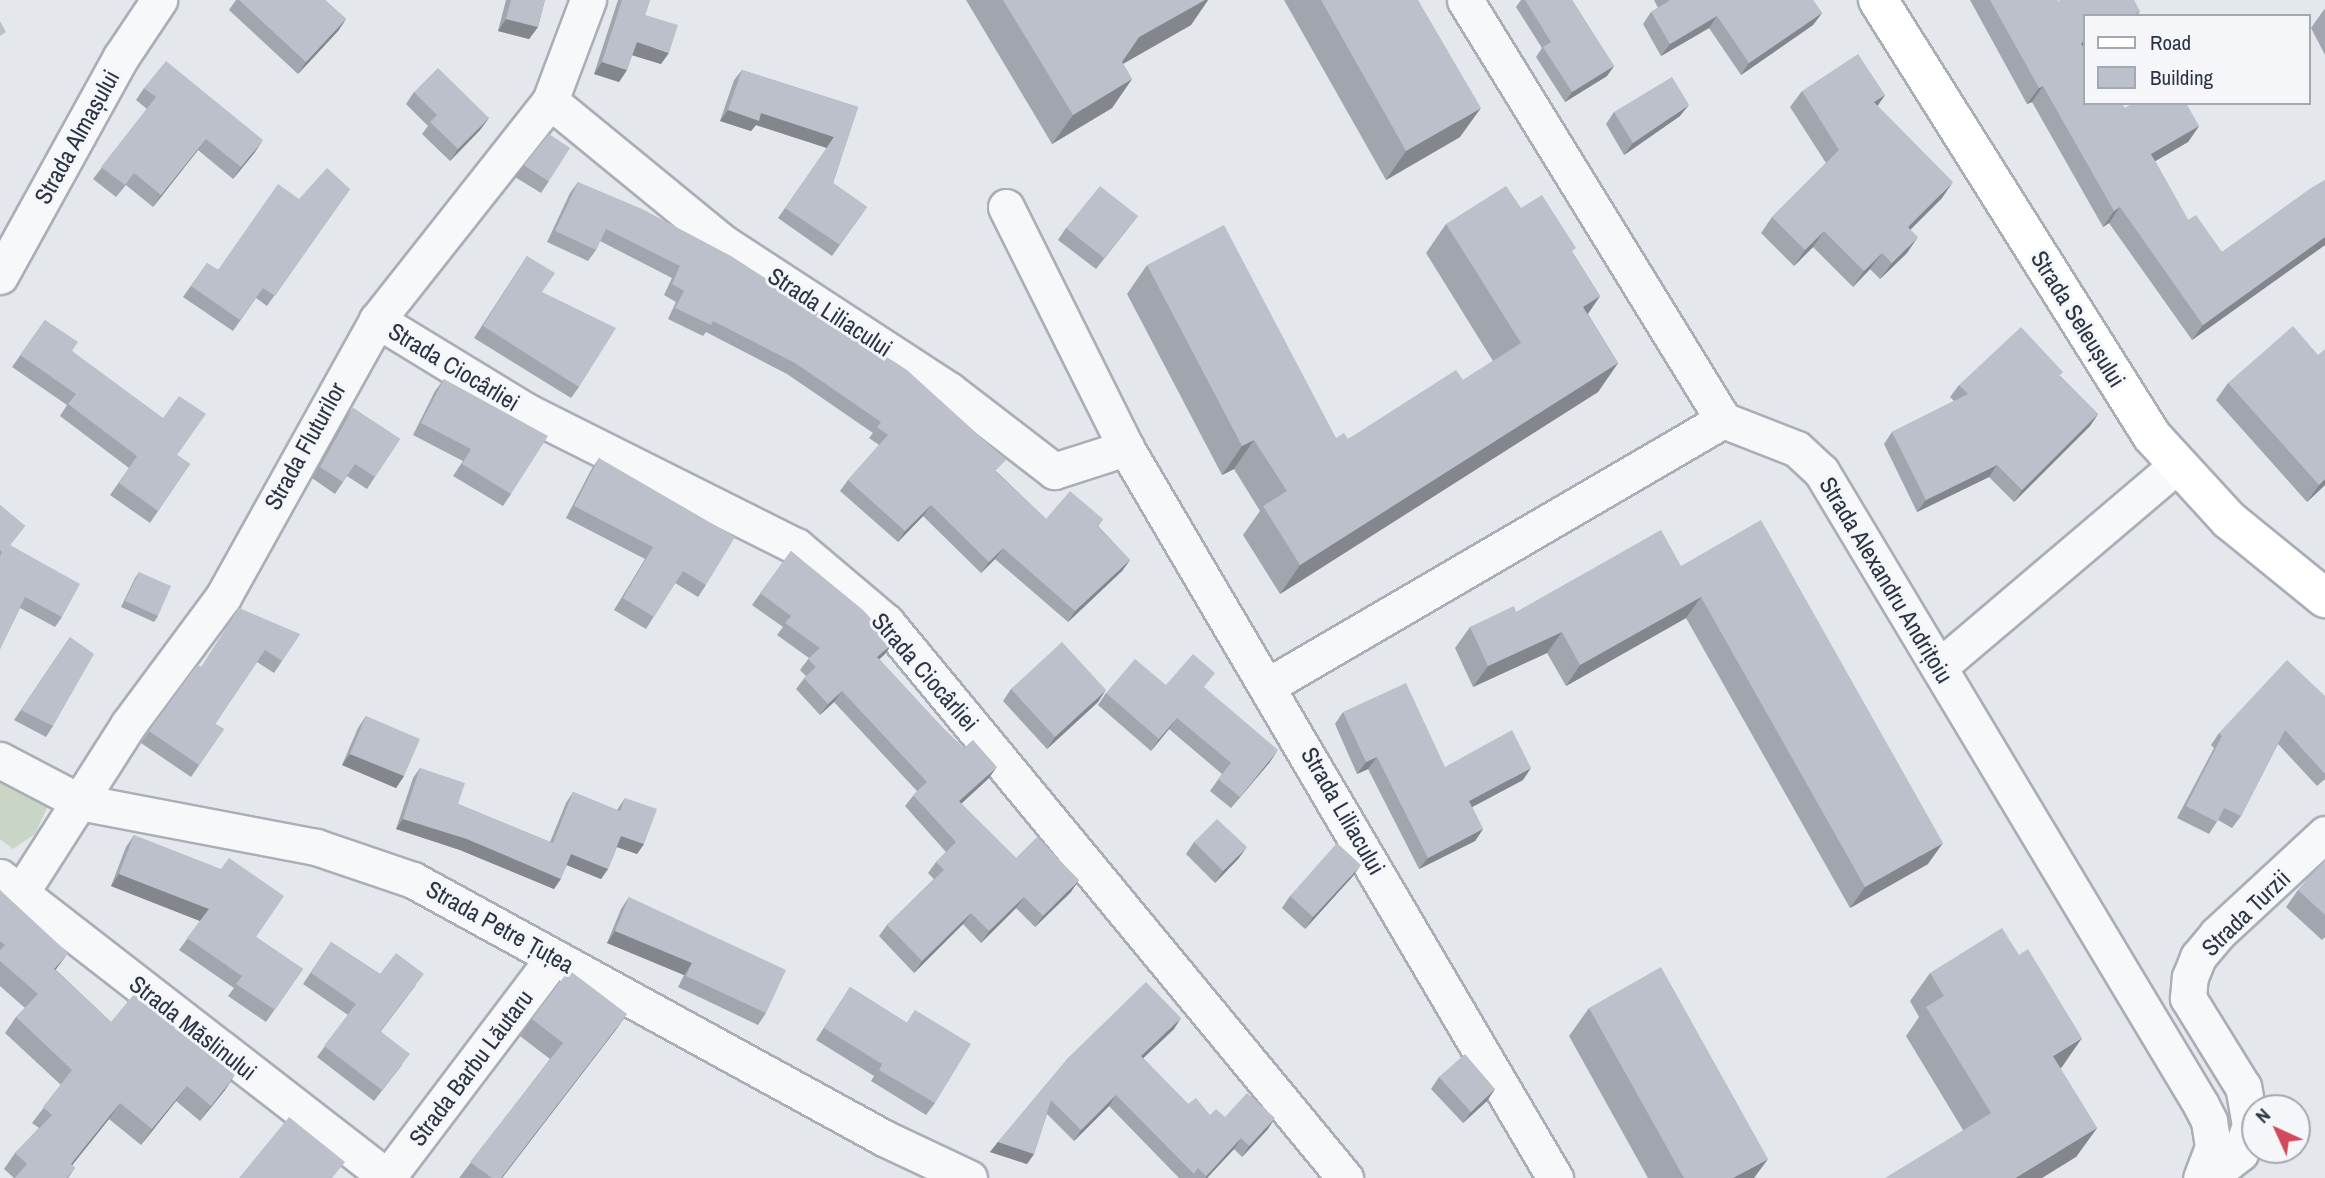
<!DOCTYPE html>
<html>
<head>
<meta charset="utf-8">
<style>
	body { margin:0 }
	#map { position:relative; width:2325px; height:1178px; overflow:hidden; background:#e4e7ec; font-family:"Archivo Narrow",sans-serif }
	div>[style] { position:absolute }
	.green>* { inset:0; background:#c9d6c5 }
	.roads { filter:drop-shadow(2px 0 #a9aeb7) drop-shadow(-2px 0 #a9aeb7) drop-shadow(0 2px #a9aeb7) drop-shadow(0 -2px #a9aeb7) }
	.minor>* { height:35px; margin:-17.5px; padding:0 17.5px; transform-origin:17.5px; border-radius:17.5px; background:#f7f8fa }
	.major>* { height:38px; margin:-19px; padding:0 19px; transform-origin:19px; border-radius:19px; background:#fff }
	.wall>* { inset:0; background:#a1a5ae }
	.shaded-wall>* { inset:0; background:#83868d }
	.building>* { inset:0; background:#bbc0ca }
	span { translate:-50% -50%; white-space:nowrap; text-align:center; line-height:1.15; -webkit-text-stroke:6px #f4f6f9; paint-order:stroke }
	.street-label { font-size:24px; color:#2b3445 }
	.legend { position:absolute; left:2083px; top:14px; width:228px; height:91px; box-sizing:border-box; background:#f4f6f9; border:2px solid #a4a8b1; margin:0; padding:9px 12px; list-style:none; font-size:21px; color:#2b3445 }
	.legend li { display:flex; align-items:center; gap:14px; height:35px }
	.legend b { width:35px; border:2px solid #a4a8b1 }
	.north { position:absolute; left:2241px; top:1094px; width:70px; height:70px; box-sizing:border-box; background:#f4f6f9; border:2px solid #a4a8b1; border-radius:50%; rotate:315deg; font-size:19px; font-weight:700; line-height:28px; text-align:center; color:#2b3445 }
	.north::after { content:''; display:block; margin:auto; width:24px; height:32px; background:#d1495b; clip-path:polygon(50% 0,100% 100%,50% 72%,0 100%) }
</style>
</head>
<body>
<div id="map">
	<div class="green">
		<i style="clip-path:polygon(0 770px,37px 793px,47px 808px,35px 834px,13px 849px,0 839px)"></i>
	</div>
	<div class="roads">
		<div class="minor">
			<i style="left:1465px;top:0;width:493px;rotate:58.4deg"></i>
			<i style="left:1723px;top:420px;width:79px;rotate:21.4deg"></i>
			<i style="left:1797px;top:449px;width:33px;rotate:43deg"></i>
			<i style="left:1821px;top:471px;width:739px;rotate:59.06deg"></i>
			<i style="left:2201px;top:1105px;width:18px;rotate:63deg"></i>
			<i style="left:2209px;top:1121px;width:26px;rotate:81deg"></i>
			<i style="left:2213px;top:1147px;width:33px;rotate:111deg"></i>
			<i style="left:550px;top:101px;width:222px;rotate:39.3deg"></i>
			<i style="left:722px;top:242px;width:271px;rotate:33.1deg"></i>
			<i style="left:949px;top:390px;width:133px;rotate:37.6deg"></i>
			<i style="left:1054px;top:471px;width:76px;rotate:-17.7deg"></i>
			<i style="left:1006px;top:207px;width:269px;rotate:63.5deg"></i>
			<i style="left:1126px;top:448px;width:847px;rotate:59.56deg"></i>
			<i style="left:0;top:276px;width:250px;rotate:-61.1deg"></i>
			<i style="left:121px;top:57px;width:69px;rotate:-56.3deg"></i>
			<i style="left:377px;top:320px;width:175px;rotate:31.4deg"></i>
			<i style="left:526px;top:411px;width:302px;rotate:26.6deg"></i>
			<i style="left:796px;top:546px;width:118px;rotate:40.2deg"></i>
			<i style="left:886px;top:622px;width:721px;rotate:50.46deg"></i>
			<i style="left:1939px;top:667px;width:312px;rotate:-40.3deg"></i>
			<i style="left:1269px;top:685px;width:526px;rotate:-30.27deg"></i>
			<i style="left:0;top:760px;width:90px;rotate:27.7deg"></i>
			<i style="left:80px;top:802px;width:240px;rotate:10.8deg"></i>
			<i style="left:316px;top:847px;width:102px;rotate:18.8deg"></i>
			<i style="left:413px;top:880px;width:537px;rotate:28.71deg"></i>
			<i style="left:884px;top:1138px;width:94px;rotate:25.2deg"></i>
			<i style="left:0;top:877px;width:491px;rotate:37.8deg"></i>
			<i style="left:20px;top:894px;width:201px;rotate:-57.4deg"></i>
			<i style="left:128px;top:725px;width:159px;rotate:-53.4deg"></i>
			<i style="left:223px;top:597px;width:317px;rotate:-60.9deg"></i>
			<i style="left:377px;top:320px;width:279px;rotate:-51.7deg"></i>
			<i style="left:550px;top:101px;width:108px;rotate:-69.4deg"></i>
			<i style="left:387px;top:1178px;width:277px;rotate:-52.9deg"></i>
			<i style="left:2208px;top:1178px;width:41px;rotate:-38deg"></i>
			<i style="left:2240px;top:1153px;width:30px;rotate:-70deg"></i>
			<i style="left:2250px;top:1125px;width:39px;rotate:-100deg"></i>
			<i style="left:2243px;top:1087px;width:105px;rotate:-121.7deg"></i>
			<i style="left:2188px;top:998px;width:21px;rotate:-85deg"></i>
			<i style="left:2190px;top:977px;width:22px;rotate:-68deg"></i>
			<i style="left:2198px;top:957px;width:30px;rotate:-50deg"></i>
			<i style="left:2217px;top:934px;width:147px;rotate:-42.8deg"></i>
		</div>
		<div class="major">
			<i style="left:1878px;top:0;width:515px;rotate:57.85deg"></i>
			<i style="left:2152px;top:436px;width:114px;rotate:47.5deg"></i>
			<i style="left:2229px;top:520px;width:124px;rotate:39.1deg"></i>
		</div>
	</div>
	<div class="wall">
		<i style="clip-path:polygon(236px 0,325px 0,346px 19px,338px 31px,298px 74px,229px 10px)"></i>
		<i style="clip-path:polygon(506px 0,545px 0,538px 27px,529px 39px,498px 31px)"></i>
		<i style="clip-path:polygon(618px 0,650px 0,645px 15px,661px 64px,632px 55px,627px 70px,619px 82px,594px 74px)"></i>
		<i style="clip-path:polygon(966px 0,1208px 0,1191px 25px,1123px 64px,1132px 79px,1112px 108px,1052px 144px)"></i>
		<i style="clip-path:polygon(1284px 0,1418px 0,1460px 137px,1386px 180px)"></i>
		<i style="clip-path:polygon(1521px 0,1572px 0,1614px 66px,1607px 76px,1565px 102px,1536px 57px,1542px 48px,1516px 7px)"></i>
		<i style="clip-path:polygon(1654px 0,1813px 0,1822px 13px,1813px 25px,1741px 75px,1709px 28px,1661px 56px,1643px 24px,1651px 12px,1658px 8px)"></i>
		<i style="clip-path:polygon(1970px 0,2057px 0,2058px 1px,2140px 11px,2137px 16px,2085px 16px,2085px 103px,2125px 108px,2199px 126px,2188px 142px,2155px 161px,2188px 220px,2222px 252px,2325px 180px,2325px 245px,2192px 340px,2109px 223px,2103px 227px,2032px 102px,2027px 104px)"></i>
		<i style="clip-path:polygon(2325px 9px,2325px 55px,2311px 28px,2323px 11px)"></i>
		<i style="clip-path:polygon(742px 70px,858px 107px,833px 183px,867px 207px,832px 256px,778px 218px,827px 148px,756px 125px,751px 131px,720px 121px,734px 80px)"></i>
		<i style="clip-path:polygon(144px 88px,255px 152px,233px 179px,198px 150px,153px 207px,126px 185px,116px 197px,93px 179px,147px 109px,136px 100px)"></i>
		<i style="clip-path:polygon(1802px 91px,1885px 95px,1877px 106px,1942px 198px,1911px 229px,1907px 253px,1880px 279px,1870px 269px,1853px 287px,1813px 247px,1794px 266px,1761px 233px,1772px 217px,1826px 163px,1790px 107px)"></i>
		<i style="clip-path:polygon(414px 92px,489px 118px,480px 130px,450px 161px,422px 134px,428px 126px,406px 104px)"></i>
		<i style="clip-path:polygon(1614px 112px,1680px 116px,1624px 155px,1606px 124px)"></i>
		<i style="clip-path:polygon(524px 165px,549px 181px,541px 193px,515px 177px)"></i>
		<i style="clip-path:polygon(578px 182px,997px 472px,1046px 519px,1103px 519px,1098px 526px,1130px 560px,1122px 571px,1068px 622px,995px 559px,981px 573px,923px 516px,898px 542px,840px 491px,848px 480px,879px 445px,869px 438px,873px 433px,787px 374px,706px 332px,703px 336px,668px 319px,676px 302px,664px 295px,672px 278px,600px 241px,596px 250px,588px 261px,547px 242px,570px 193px)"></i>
		<i style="clip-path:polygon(350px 189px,267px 306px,256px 298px,233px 331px,183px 297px,207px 263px,218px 270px,299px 199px)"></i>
		<i style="clip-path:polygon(1138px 216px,1096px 269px,1058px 240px,1066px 228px)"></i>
		<i style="clip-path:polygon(1446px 224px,1573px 253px,1600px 296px,1588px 314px,1618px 363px,1598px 392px,1280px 594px,1243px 535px,1260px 511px,1234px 469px,1222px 475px,1127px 294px,1147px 265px,1336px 438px,1348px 439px,1463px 380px,1493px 361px,1426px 253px)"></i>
		<i style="clip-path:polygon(527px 256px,542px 292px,579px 387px,571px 398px,474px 338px)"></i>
		<i style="clip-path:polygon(45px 320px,72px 351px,177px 455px,190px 464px,150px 523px,110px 495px,129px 468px,60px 416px,67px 405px,12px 367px)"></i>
		<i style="clip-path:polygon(2318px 355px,2325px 485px,2307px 502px,2216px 400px,2228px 383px)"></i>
		<i style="clip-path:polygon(2060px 376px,2098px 414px,2090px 426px,2014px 502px,1989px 477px,1917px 512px,1884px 444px,1892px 432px,1954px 401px,1950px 397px,1959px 385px)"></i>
		<i style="clip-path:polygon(444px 379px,511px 494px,503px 506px,453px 476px,463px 461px,413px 435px,435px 391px)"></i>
		<i style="clip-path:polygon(353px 408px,400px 439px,367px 489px,347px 476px,335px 494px,312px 478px,345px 419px)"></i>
		<i style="clip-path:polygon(599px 458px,706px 585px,698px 597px,675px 583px,646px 629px,614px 610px,645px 559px,566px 518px,591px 470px)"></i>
		<i style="clip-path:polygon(0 505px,25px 526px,10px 545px,62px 617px,55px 627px,20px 608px,0 649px)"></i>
		<i style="clip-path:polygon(791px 551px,885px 654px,879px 659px,989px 778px,961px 804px,1016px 858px,1071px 892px,1035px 927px,1016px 908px,981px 943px,963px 924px,914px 973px,879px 936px,887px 925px,934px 879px,928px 873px,936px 862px,946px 852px,905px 806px,917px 791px,834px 702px,820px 715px,796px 689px,806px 676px,800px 670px,809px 658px,777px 635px,783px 627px,752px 605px)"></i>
		<i style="clip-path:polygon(1681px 566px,1928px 864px,1850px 908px,1686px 618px,1566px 686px,1547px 653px,1473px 687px,1455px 648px,1470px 627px,1516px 612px)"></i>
		<i style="clip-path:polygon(139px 572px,158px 616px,154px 622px,121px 607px,135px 578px)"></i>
		<i style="clip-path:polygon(300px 634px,274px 673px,257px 662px,215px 724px,224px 729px,191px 777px,141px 743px,197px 665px,200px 667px)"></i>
		<i style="clip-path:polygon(70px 637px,53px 726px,46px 737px,14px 720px)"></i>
		<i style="clip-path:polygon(1166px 685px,1205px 688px,1270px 762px,1231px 808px,1210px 791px,1222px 774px,1169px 729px,1151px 751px,1098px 705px,1106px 693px)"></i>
		<i style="clip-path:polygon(1011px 689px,1098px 702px,1047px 749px,1003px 701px)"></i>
		<i style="clip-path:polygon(2325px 696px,2325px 779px,2317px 786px,2278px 744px,2241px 816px,2232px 828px,2218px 820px,2209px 834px,2177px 818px,2214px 748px,2211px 745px,2219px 733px)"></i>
		<i style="clip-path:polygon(1343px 712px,1445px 767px,1523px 780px,1472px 807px,1483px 829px,1475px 841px,1419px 869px,1368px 769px,1357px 774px,1335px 724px)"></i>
		<i style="clip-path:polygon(366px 716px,404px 776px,396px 788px,342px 765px,358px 728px)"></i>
		<i style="clip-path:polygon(420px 768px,458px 804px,550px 842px,566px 803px,573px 792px,617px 810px,625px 798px,644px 844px,637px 854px,617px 847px,608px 869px,601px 879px,567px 865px,554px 889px,460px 850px,396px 829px,413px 778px)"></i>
		<i style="clip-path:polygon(134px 835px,256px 937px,303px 969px,266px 1022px,228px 996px,234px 988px,179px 950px,200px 921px,111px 886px,126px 847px)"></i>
		<i style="clip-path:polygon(1194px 842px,1239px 858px,1215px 883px,1186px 854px)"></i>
		<i style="clip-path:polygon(2325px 860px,2325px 937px,2322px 940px,2286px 907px,2298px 890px)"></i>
		<i style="clip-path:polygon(1353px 876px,1305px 929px,1282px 908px,1290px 896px)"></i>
		<i style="clip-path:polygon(0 890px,56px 970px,111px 1022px,225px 1090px,200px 1121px,176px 1101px,141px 1145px,109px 1119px,72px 1165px,75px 1168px,68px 1178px,14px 1178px,4px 1169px,15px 1153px,39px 1128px,32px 1123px,61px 1085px,5px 1033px,16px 1017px,25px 1008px,0 986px)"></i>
		<i style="clip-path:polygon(629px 897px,766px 1013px,758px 1025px,678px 987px,684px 975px,607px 943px,621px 909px)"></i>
		<i style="clip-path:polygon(331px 942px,380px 974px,416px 985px,381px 1031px,402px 1065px,374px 1101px,317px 1057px,348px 1015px,303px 984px)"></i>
		<i style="clip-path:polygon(1930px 973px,2062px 1067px,2060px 1068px,2097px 1128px,2076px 1157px,1963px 1130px,1906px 1036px,1919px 1017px,1910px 1001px)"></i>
		<i style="clip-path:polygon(850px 987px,907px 1023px,915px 1010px,935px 1103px,926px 1115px,871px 1081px,874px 1076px,816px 1040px)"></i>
		<i style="clip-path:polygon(1589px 1008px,1754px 1178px,1648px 1178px,1569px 1036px)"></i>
		<i style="clip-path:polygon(627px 1014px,502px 1178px,459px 1178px,550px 1059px,520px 1036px,532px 1019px)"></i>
		<i style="clip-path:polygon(1174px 1029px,1143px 1058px,1188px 1104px,1210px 1115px,1225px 1117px,1268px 1129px,1242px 1157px,1234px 1149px,1207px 1178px,1179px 1178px,1109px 1106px,1074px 1141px,1047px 1114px,1034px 1154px,1027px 1164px,990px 1152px,998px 1142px,1069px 1057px)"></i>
		<i style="clip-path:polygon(1439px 1077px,1495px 1089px,1487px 1101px,1463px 1123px,1431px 1089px)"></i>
	</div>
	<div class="shaded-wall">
		<i style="clip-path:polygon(1205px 0,1208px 0,1191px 25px,1119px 66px,1139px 37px)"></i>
		<i style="clip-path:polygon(1822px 13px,1813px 25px,1741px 75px,1749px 63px)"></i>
		<i style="clip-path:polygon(1717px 16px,1709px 28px,1661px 56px,1670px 44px)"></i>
		<i style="clip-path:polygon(346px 19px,338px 31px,298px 74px,306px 62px)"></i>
		<i style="clip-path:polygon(506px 19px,538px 27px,529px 39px,498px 31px)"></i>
		<i style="clip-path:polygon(2085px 41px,2085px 51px,2081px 43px)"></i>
		<i style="clip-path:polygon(637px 42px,669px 53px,661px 64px,628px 54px)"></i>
		<i style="clip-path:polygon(602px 62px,627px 70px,619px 82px,594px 74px)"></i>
		<i style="clip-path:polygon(1614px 66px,1607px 76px,1565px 102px,1572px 92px)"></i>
		<i style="clip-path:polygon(1132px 79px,1112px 108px,1052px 144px,1073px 115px)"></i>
		<i style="clip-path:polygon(2043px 86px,2032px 102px,2027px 104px,2039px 88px)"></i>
		<i style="clip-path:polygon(1885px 95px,1874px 111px,1874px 102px)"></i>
		<i style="clip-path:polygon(1689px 105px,1680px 116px,1624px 155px,1633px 143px)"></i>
		<i style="clip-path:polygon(1481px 108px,1460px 137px,1386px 180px,1406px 151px)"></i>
		<i style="clip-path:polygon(728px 110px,761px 113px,834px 137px,827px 148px,756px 125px,751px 131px,720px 121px)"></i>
		<i style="clip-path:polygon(489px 118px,480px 130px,450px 161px,458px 149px)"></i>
		<i style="clip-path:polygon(2199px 126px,2188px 142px,2140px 170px,2151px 154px)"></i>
		<i style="clip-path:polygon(206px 139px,198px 150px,153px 207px,161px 195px)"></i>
		<i style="clip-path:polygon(263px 140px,255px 152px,233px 179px,241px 167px)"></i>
		<i style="clip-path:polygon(1953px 182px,1942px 198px,1897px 243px,1908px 227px)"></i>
		<i style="clip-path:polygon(2120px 207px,2109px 223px,2103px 227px,2114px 211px)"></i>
		<i style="clip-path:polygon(1824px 231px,1813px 247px,1794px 266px,1805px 250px)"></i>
		<i style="clip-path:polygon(1918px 237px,1907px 253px,1880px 279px,1892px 263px)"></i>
		<i style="clip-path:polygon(2325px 237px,2325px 245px,2192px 340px,2203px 325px)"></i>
		<i style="clip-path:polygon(1882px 253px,1870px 269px,1853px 287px,1864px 271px)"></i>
		<i style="clip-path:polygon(1600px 296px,1580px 325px,1583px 307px)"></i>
		<i style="clip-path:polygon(1618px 363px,1598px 392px,1280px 594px,1300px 565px)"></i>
		<i style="clip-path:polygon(2098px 414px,2090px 426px,2014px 502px,2022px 490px)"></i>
		<i style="clip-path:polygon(1254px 440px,1234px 469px,1222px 475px,1242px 446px)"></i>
		<i style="clip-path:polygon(1997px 465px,1989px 477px,1917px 512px,1926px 500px)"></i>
		<i style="clip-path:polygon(2325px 479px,2325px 485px,2307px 502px,2319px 485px)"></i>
		<i style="clip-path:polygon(931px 505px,923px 516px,898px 542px,905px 531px)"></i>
		<i style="clip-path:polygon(1003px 548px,995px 559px,981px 573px,989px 562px)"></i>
		<i style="clip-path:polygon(1130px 560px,1122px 571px,1068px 622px,1075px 611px)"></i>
		<i style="clip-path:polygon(1701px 597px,1686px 618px,1566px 686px,1580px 665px)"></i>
		<i style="clip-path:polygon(1562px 632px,1547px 653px,1473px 687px,1488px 666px)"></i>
		<i style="clip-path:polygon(893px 643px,885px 654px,869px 669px,877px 657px)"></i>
		<i style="clip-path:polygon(1106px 690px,1098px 702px,1047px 749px,1055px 737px)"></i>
		<i style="clip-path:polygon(842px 691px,834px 702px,820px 715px,828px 704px)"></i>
		<i style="clip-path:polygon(1177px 718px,1169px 729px,1151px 751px,1159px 739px)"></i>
		<i style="clip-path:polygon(1278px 750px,1270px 762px,1231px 808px,1240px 797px)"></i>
		<i style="clip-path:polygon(350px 754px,404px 776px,396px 788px,342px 765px)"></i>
		<i style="clip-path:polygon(1377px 757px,1368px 769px,1357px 774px,1366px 762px)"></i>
		<i style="clip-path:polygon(997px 767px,989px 778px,951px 813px,959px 801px)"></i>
		<i style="clip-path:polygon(1531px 768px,1523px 780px,1461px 813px,1469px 801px)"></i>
		<i style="clip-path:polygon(403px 819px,467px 839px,561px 879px,554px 889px,460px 850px,396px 829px)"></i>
		<i style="clip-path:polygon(1483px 829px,1475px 841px,1419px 869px,1428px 858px)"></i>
		<i style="clip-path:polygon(621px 836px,644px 844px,637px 854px,614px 846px)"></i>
		<i style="clip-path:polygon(1943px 843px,1928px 864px,1850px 908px,1865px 887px)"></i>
		<i style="clip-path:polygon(1247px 847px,1239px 858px,1215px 883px,1223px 871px)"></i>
		<i style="clip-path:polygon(571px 854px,608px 869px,601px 879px,564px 864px)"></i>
		<i style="clip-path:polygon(1361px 865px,1353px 876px,1305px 929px,1313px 917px)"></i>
		<i style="clip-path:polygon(119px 874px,209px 909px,200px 921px,111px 886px)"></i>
		<i style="clip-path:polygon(1079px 880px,1071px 892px,1035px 927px,1043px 916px)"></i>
		<i style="clip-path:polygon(1024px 897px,1016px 908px,981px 943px,989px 931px)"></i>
		<i style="clip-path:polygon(971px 913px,963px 924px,914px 973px,922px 961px)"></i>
		<i style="clip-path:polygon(615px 931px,692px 963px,684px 975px,607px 943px)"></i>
		<i style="clip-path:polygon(68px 953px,57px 968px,43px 984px,54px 969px)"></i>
		<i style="clip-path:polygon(627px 1014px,615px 1031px,502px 1178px,501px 1178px)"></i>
		<i style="clip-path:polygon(1181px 1018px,1174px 1029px,1134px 1067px,1141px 1056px)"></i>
		<i style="clip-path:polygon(2082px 1038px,2062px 1067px,2033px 1085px,2053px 1056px)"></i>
		<i style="clip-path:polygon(235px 1075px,225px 1090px,200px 1121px,211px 1106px)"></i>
		<i style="clip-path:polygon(187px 1086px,176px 1101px,141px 1145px,152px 1129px)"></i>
		<i style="clip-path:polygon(1495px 1089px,1487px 1101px,1463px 1123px,1471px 1112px)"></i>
		<i style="clip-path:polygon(1116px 1095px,1109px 1106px,1074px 1141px,1081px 1130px)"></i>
		<i style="clip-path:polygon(120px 1103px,109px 1119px,62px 1178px,71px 1164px)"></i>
		<i style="clip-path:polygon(1275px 1118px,1268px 1129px,1242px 1157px,1249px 1146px)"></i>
		<i style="clip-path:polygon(2097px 1128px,2076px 1157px,2042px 1178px,2015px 1178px)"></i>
		<i style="clip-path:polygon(1241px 1138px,1234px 1149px,1207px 1178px,1205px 1178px)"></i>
		<i style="clip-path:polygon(998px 1142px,1034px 1154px,1027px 1164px,990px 1152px)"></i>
		<i style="clip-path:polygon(1768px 1159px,1754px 1178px,1733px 1178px)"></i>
	</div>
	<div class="building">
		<i style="clip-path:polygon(239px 0,325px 0,346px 19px,306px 62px)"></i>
		<i style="clip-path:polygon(511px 0,545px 0,538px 27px,506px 19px)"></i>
		<i style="clip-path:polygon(622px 0,650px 0,645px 15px,678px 25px,669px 53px,637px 42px,627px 70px,602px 62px)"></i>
		<i style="clip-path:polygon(1003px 0,1205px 0,1139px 37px,1122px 62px,1132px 79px,1073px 115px)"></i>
		<i style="clip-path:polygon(1321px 0,1418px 0,1481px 108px,1406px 151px)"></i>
		<i style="clip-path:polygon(1525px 0,1572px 0,1614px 66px,1572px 92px,1543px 47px,1551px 42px)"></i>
		<i style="clip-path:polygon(1669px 0,1813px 0,1822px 13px,1749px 63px,1717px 16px,1670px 44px,1651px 12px,1669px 1px)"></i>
		<i style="clip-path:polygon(1990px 0,2057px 0,2058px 1px,2060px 0,2134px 0,2140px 11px,2132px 16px,2085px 16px,2085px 41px,2081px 43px,2085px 52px,2085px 103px,2122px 103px,2125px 108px,2133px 103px,2186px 103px,2199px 126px,2151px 154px,2188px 220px,2196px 215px,2222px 252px,2311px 188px,2325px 180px,2325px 237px,2203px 325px,2120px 207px,2114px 211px,2043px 86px,2039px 88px)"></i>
		<i style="clip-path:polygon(0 21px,6px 32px,0 36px)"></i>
		<i style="clip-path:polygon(1858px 54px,1885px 95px,1874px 102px,1953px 182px,1908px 227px,1918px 237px,1892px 263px,1882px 253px,1864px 271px,1824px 231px,1805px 250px,1772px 217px,1839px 150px,1802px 91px)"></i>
		<i style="clip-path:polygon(166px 61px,263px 140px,241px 167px,206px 139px,161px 195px,134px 173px,125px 185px,101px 167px,156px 97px,144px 88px)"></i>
		<i style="clip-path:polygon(438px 68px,489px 118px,458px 149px,430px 122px,437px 115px,414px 92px)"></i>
		<i style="clip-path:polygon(742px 70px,858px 107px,833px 183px,867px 207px,840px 245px,785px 208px,834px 137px,761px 113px,759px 121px,728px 110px)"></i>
		<i style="clip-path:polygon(1672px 77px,1689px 105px,1633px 143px,1614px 112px)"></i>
		<i style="clip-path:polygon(549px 134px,570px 148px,549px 181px,524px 165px)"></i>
		<i style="clip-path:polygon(327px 168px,350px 189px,275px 296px,263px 288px,240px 320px,191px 286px,207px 263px,218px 270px,278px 184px,299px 199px)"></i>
		<i style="clip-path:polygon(578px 182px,642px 209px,731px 256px,907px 370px,1006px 460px,995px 471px,1046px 519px,1070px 491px,1103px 519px,1097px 526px,1130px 560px,1075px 611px,1003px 548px,989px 562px,931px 505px,905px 531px,848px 480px,888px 435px,877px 427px,881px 422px,795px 363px,713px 321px,711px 325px,675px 308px,684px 291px,672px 284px,680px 266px,606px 229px,596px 250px,555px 231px)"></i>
		<i style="clip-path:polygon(1100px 186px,1138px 216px,1104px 258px,1066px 228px)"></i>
		<i style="clip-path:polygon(1506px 186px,1521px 208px,1542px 195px,1576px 248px,1572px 251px,1600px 296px,1583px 307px,1618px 363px,1300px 565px,1263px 506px,1287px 491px,1254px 440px,1242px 446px,1147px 265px,1224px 225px,1336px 438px,1344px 433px,1348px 439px,1456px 370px,1463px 380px,1521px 343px,1446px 224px)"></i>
		<i style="clip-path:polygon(527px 256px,555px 273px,542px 292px,616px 328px,579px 387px,483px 326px)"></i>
		<i style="clip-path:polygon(45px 320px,78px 342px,72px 351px,163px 418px,179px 396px,206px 414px,177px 455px,190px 464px,158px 511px,119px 483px,137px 456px,68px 404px,76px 394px,20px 355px)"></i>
		<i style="clip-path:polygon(2293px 326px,2318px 355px,2325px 349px,2325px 479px,2319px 485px,2228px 383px)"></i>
		<i style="clip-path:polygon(2021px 327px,2063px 372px,2059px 376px,2098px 414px,2022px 490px,1997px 465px,1926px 500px,1892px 432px,1968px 394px,1959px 385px)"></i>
		<i style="clip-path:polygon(444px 379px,548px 436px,511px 494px,462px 464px,471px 449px,421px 423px)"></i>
		<i style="clip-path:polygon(353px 408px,400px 439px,375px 477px,355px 464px,343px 482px,320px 467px)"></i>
		<i style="clip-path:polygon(599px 458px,735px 537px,706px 585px,683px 571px,654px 617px,623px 598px,653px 547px,574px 506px)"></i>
		<i style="clip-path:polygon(0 505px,25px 526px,10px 545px,80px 584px,62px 617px,25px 597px,0 649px,0 557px,2px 552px,0 550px)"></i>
		<i style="clip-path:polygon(1761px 520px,1943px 843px,1865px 887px,1701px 597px,1580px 665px,1562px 632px,1488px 666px,1470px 627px,1514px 606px,1516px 612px,1661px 530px,1681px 566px)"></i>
		<i style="clip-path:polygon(791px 551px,863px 610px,893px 643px,877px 657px,937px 722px,964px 748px,973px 740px,997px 767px,959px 801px,1016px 858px,1037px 837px,1079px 880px,1043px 916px,1024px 897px,989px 931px,971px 913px,922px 961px,887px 925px,944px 870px,936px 862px,956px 842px,913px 795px,927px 782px,842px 691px,828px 704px,804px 678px,816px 667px,808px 659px,820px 648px,785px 623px,791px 616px,760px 593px)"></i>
		<i style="clip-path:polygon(139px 572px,171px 586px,158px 616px,125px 601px)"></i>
		<i style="clip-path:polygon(239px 608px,300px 634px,282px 661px,265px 650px,215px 724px,224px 729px,199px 765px,149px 731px,197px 665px,201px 667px)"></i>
		<i style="clip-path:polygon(70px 637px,94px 654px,53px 726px,21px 710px)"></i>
		<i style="clip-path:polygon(1062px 642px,1106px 690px,1055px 737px,1011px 689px)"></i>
		<i style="clip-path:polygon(1193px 654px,1215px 673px,1204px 687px,1278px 750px,1240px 797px,1218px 779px,1231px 763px,1177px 718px,1159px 739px,1106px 693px,1135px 659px,1166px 685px)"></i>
		<i style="clip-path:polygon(2287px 660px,2325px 696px,2325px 774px,2285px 730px,2241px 816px,2224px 808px,2217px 822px,2186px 806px,2222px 736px,2219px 733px)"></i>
		<i style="clip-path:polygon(1406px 683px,1445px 767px,1512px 730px,1531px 768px,1469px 801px,1483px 829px,1428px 858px,1377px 757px,1366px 762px,1343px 712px)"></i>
		<i style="clip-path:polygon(366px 716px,420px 739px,404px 776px,350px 754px)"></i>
		<i style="clip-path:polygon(420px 768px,465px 783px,458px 804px,553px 843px,573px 792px,620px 811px,625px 798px,657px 809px,644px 844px,621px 836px,608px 869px,571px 854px,561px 879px,467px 839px,403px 819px)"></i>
		<i style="clip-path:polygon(1217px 819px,1247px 847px,1223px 871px,1194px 842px)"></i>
		<i style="clip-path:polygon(134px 835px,221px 869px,229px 858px,284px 896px,256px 937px,303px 969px,275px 1010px,236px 984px,242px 976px,187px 938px,209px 909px,119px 874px)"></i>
		<i style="clip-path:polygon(1337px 843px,1361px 865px,1313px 917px,1290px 896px)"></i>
		<i style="clip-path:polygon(2325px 860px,2325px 915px,2298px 890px)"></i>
		<i style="clip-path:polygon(0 890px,68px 953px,54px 969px,111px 1022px,134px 994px,235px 1075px,211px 1106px,187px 1086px,152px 1129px,120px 1103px,71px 1164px,75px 1168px,66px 1178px,15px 1178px,27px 1164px,15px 1153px,52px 1115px,43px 1107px,72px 1070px,16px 1017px,38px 994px,0 961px,0 950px,5px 945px,0 941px)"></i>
		<i style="clip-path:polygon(629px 897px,786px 970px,766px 1013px,686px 976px,692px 963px,615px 931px)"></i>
		<i style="clip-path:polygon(2002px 928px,2019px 955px,2028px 949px,2082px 1038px,2053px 1056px,2097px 1128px,2015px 1178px,1885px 1178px,1991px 1113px,1926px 1007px,1944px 996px,1930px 973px)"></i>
		<i style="clip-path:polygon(331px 942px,380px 974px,396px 953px,424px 974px,380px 1031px,410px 1054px,382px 1090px,324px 1046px,356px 1004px,311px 973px)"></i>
		<i style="clip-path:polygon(1661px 967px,1768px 1159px,1733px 1178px,1684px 1178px,1589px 1008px)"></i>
		<i style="clip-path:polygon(569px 970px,627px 1014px,501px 1178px,492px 1178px,470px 1162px,563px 1043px,532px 1019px)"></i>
		<i style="clip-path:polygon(1146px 982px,1181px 1018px,1141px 1056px,1188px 1104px,1196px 1098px,1210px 1115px,1216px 1109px,1225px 1117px,1247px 1093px,1275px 1118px,1249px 1146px,1241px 1138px,1206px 1176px,1198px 1168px,1194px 1174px,1116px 1095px,1081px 1130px,1051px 1100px,1034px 1154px,998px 1142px,1069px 1057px)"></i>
		<i style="clip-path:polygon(850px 987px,907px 1023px,915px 1010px,971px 1044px,935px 1103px,879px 1070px,882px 1064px,824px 1028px)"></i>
		<i style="clip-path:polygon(1465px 1054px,1495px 1089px,1471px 1112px,1439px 1077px)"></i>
		<i style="clip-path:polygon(289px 1117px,345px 1162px,332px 1178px,239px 1178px)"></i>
	</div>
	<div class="street-label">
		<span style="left:77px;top:137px;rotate:-61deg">Strada Almașului</span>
		<span style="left:830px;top:312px;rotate:33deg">Strada Liliacului</span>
		<span style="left:2078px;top:319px;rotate:58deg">Strada Seleușului</span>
		<span style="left:454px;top:367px;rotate:31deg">Strada Ciocârliei</span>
		<span style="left:305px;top:446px;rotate:-61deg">Strada Fluturilor</span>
		<span style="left:1886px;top:580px;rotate:59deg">Strada Alexandru Andrițoiu</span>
		<span style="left:925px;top:672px;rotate:49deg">Strada Ciocârliei</span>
		<span style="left:1343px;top:811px;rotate:60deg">Strada Liliacului</span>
		<span style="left:2246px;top:913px;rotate:-44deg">Strada Turzii</span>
		<span style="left:500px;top:927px;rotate:29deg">Strada Petre Țuțea</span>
		<span style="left:193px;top:1028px;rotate:38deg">Strada Măslinului</span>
		<span style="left:471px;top:1068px;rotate:-53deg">Strada Barbu Lăutaru</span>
	</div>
	<ul class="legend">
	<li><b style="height:9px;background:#fff"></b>Road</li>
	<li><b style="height:19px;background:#bbc0ca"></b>Building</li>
	</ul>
	<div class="north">N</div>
</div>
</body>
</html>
